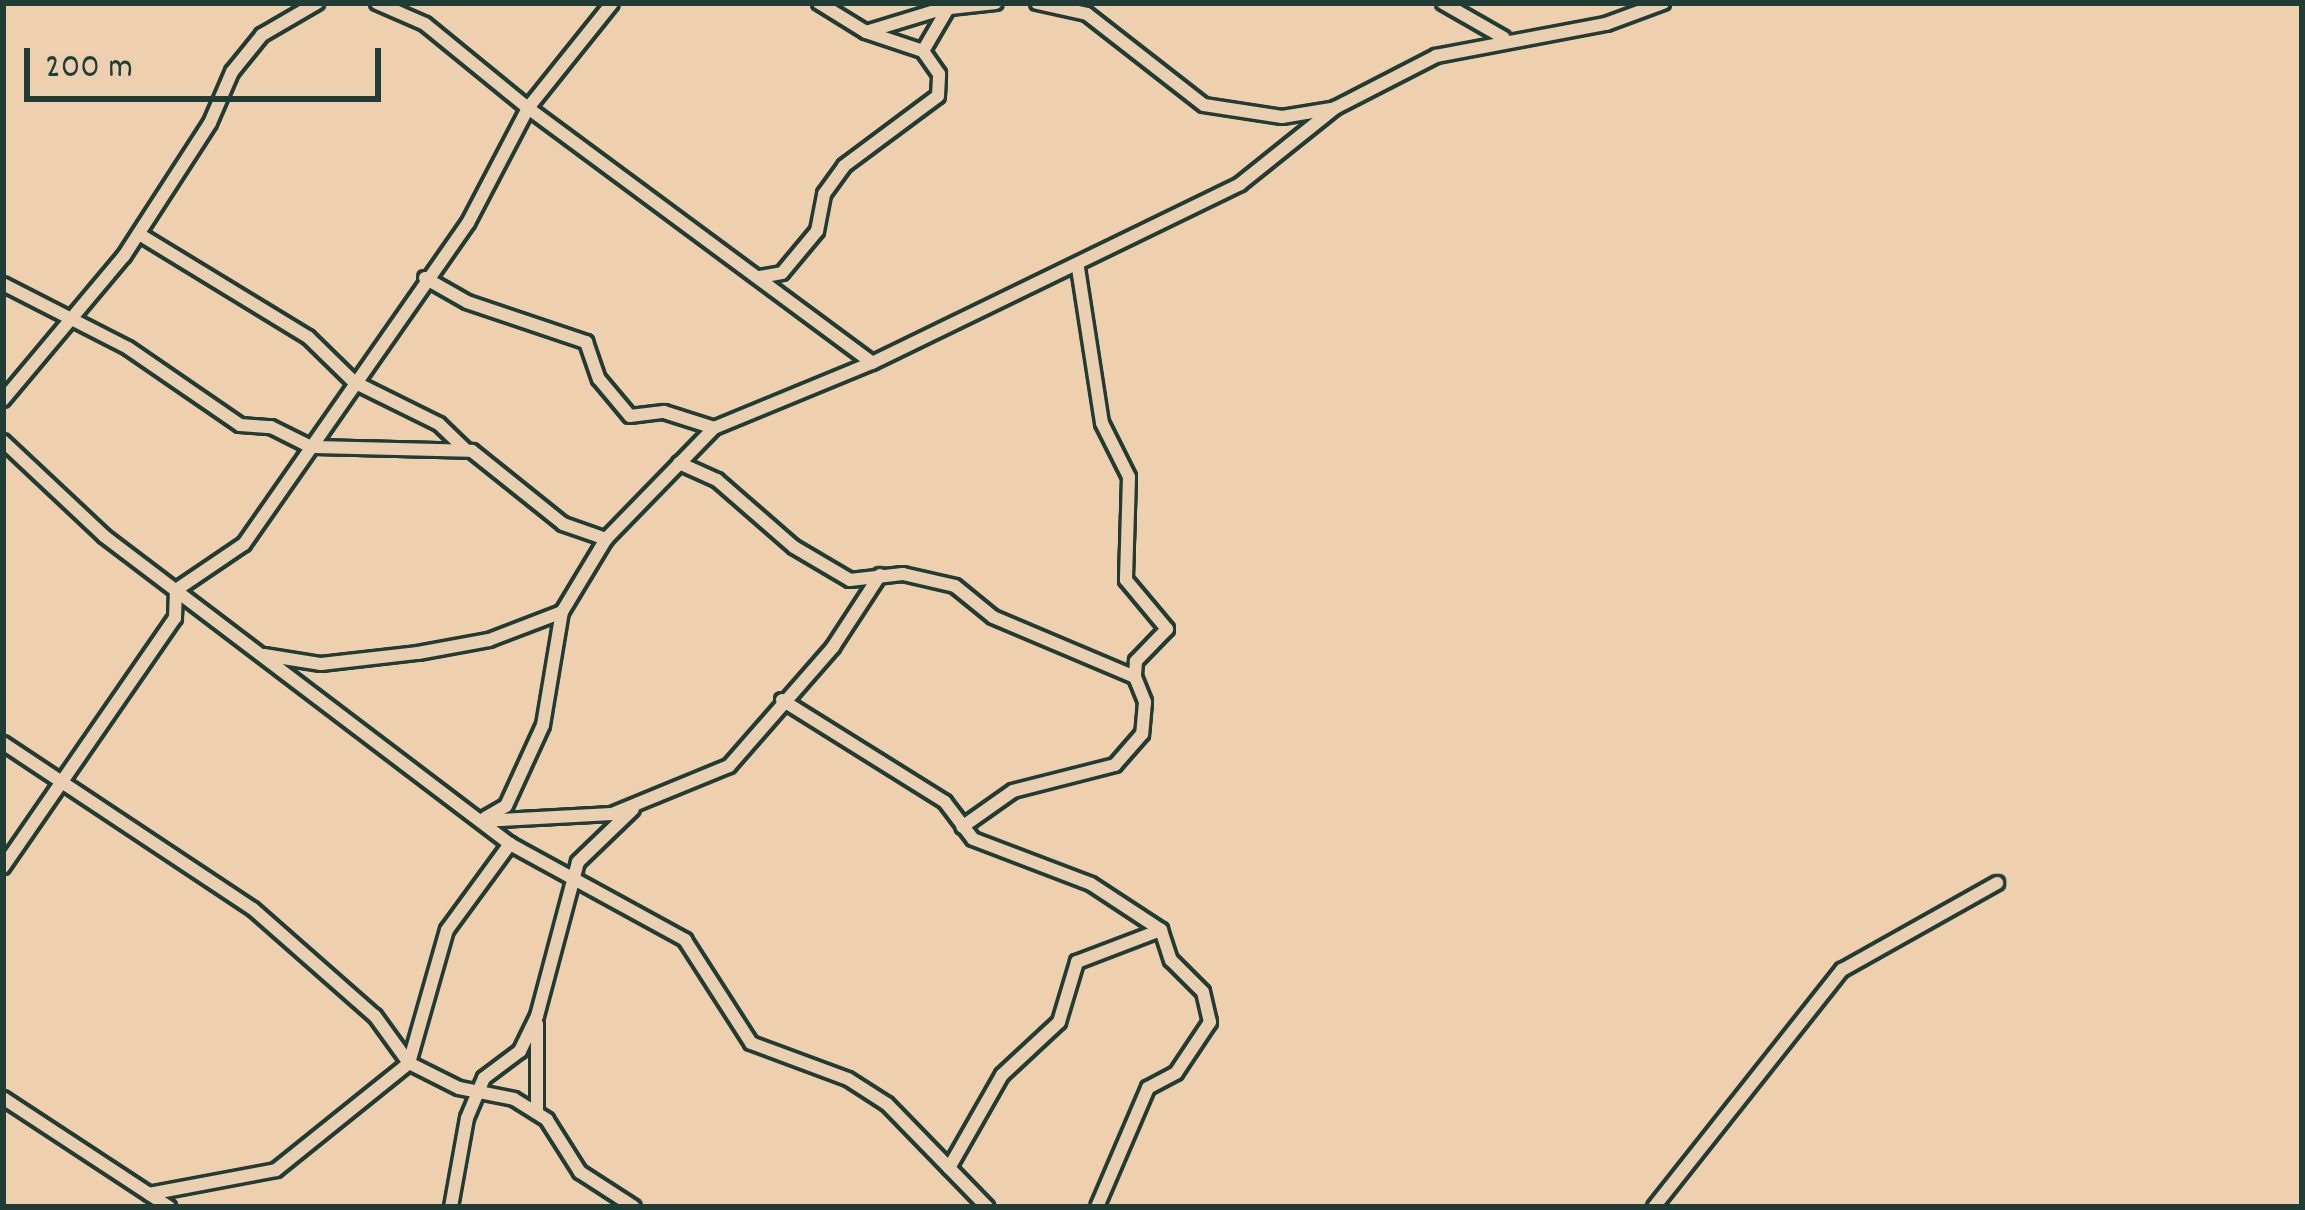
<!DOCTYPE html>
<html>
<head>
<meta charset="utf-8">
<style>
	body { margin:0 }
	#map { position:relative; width:2305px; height:1210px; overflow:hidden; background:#eecfae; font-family:Dekko,sans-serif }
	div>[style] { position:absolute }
	.roads { filter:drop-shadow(3px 0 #1f3d34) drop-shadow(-3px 0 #1f3d34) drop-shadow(0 3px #1f3d34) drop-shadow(0 -3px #1f3d34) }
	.street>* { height:12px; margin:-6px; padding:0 6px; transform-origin:6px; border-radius:6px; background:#ead0b1 }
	span { translate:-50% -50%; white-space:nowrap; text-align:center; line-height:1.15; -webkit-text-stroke:9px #ead0b1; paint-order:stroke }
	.frame { position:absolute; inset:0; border:6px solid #1f3d34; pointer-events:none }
	.scale { position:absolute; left:24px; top:48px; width:357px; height:54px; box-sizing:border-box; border:6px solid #1f3d34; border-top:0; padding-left:15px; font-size:36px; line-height:42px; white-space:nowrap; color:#1f3d34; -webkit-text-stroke:9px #ead0b1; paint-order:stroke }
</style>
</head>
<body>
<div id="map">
	<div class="roads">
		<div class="street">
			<i style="left:377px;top:3px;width:52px;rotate:23.6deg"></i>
			<i style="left:425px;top:24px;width:133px;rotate:39.2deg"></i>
			<i style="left:528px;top:108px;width:134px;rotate:-51.3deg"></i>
			<i style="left:819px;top:3px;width:55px;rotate:31.7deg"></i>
			<i style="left:866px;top:32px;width:60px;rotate:18.4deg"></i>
			<i style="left:1037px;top:3px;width:51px;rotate:12.4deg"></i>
			<i style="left:1087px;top:14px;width:148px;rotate:37.9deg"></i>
			<i style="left:1204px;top:105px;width:79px;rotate:8.7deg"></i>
			<i style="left:1282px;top:117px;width:50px;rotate:-9.3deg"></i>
			<i style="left:1443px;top:3px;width:70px;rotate:29.8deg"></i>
			<i style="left:866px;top:32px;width:78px;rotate:-17deg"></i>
			<i style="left:941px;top:9px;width:55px;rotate:-6.2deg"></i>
			<i style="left:139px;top:234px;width:198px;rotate:31.4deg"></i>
			<i style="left:308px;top:337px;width:64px;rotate:44.4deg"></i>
			<i style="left:354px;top:382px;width:95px;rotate:26.3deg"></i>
			<i style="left:439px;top:424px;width:37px;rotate:44deg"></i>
			<i style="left:1078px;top:268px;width:157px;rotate:81.2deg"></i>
			<i style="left:1102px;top:423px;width:60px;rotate:63.4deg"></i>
			<i style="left:1129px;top:477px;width:103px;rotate:91.7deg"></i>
			<i style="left:1126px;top:580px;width:64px;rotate:50.1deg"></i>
			<i style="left:1167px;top:629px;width:45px;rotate:134.1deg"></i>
			<i style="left:1136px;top:661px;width:16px;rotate:94deg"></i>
			<i style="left:760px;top:277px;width:22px;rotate:-10deg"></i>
			<i style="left:782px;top:273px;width:55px;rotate:-50.2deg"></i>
			<i style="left:817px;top:231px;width:38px;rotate:-79deg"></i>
			<i style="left:824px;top:194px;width:34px;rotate:-54deg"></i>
			<i style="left:844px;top:166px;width:117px;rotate:-36.7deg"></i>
			<i style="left:938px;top:96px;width:22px;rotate:-87deg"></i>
			<i style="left:939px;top:74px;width:28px;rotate:-125deg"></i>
			<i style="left:923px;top:51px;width:56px;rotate:-59.7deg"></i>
			<i style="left:425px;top:278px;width:48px;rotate:29.7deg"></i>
			<i style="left:467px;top:302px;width:126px;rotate:18.6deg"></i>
			<i style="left:586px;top:342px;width:39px;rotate:71deg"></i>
			<i style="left:599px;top:379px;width:48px;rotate:50deg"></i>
			<i style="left:630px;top:416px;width:34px;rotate:-7deg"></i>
			<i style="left:664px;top:412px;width:52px;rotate:17.7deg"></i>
			<i style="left:3px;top:284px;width:140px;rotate:27.1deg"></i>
			<i style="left:128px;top:348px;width:136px;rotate:34.5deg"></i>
			<i style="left:240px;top:425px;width:31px;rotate:4deg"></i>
			<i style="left:271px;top:427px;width:45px;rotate:26.6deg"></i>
			<i style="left:311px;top:447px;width:161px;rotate:1.4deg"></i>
			<i style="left:472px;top:451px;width:117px;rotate:38.7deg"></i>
			<i style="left:563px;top:524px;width:46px;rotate:19.2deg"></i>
			<i style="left:3px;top:400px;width:188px;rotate:-50deg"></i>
			<i style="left:124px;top:256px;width:158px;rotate:-57.1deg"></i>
			<i style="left:210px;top:123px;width:56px;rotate:-66.7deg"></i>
			<i style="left:232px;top:72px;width:48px;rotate:-51deg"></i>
			<i style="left:262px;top:35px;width:64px;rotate:-30.2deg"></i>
			<i style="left:3px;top:441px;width:139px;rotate:43.2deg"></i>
			<i style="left:104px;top:536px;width:510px;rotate:37.18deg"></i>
			<i style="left:510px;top:844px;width:200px;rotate:28.7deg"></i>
			<i style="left:685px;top:940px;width:122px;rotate:57.3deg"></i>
			<i style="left:751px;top:1043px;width:103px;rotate:20.4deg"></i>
			<i style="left:848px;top:1079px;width:46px;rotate:32.7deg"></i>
			<i style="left:887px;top:1104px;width:144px;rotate:45.8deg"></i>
			<i style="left:679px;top:463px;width:42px;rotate:24.1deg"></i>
			<i style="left:717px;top:480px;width:102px;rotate:41deg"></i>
			<i style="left:794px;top:547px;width:65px;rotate:30.5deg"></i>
			<i style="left:850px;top:580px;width:53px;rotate:-6.5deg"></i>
			<i style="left:903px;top:574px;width:53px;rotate:13deg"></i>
			<i style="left:955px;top:586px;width:49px;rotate:39.2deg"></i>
			<i style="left:993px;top:617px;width:154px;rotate:22.9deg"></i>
			<i style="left:1135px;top:677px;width:27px;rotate:68deg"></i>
			<i style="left:1145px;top:702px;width:32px;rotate:95deg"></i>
			<i style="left:1142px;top:734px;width:41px;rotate:131.1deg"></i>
			<i style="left:1115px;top:765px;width:105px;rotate:165.7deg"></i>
			<i style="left:1013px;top:791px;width:62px;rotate:144.8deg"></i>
			<i style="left:264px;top:655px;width:58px;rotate:9deg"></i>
			<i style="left:321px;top:664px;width:98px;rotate:-6.5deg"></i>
			<i style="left:418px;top:653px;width:72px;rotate:-10.4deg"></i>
			<i style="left:489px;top:640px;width:78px;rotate:-21deg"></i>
			<i style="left:562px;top:612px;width:85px;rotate:-58.9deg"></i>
			<i style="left:606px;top:539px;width:155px;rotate:-45.8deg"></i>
			<i style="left:714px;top:428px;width:171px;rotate:-22.4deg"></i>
			<i style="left:782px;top:700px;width:192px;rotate:32deg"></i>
			<i style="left:945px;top:802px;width:46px;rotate:52.9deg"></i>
			<i style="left:973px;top:839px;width:126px;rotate:20.9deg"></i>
			<i style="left:1091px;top:884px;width:84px;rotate:33.3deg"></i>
			<i style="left:1161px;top:930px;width:32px;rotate:72deg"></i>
			<i style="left:1171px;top:960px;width:45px;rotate:45deg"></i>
			<i style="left:1203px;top:992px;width:31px;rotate:77deg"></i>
			<i style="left:1210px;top:1022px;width:61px;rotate:123.7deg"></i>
			<i style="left:1176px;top:1073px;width:32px;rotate:152deg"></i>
			<i style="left:1148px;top:1088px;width:129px;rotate:113.2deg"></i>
			<i style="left:3px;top:743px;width:300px;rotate:33.6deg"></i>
			<i style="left:253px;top:909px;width:162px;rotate:41.3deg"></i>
			<i style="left:375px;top:1016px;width:58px;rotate:54.1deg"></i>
			<i style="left:409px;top:1063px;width:56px;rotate:26.6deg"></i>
			<i style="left:459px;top:1088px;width:56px;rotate:11.3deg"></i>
			<i style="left:514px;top:1099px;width:39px;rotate:32deg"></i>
			<i style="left:547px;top:1120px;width:62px;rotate:57.6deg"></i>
			<i style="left:580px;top:1172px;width:64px;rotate:32.9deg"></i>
			<i style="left:485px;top:818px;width:24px;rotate:-30deg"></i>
			<i style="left:506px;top:806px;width:89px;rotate:-65.4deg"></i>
			<i style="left:543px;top:725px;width:115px;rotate:-80.5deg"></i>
			<i style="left:482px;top:821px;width:130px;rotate:-3.1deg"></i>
			<i style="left:612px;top:814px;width:126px;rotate:-22.3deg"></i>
			<i style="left:729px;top:766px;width:158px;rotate:-48.8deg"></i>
			<i style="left:833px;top:647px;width:86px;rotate:-56.9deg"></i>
			<i style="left:3px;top:867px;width:303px;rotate:-55.4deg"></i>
			<i style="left:175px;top:618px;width:28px;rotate:-88deg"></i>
			<i style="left:176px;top:590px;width:82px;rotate:-34.1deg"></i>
			<i style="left:244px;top:544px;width:391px;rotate:-55.1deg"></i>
			<i style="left:468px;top:223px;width:130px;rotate:-62.4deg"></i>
			<i style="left:528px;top:108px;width:428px;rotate:36.5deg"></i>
			<i style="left:872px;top:363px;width:409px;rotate:-25.9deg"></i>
			<i style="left:1240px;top:184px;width:122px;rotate:-38.7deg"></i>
			<i style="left:1335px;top:108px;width:114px;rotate:-27.2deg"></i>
			<i style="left:1436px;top:56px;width:173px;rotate:-10.7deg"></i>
			<i style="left:1606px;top:24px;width:61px;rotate:-20.2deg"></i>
			<i style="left:3px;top:1098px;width:199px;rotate:33.3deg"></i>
			<i style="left:537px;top:1113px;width:89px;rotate:-90deg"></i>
			<i style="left:949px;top:1168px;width:107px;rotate:-60.3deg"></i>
			<i style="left:1002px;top:1075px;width:78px;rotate:-42.9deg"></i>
			<i style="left:1059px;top:1022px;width:63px;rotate:-73.3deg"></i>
			<i style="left:1077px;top:962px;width:90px;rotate:-20.9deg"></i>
			<i style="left:149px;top:1194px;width:129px;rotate:-10.7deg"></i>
			<i style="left:276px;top:1170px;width:171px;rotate:-38.8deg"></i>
			<i style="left:409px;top:1063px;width:138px;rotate:-74.1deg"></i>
			<i style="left:447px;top:930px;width:107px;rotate:-53.8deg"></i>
			<i style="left:451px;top:1207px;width:90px;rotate:-79.8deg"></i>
			<i style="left:467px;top:1118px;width:43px;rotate:-67deg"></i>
			<i style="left:484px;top:1078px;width:45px;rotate:-36.9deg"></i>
			<i style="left:520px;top:1051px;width:39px;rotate:-64deg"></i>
			<i style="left:537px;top:1016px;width:159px;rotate:-75.1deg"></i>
			<i style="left:578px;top:862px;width:76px;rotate:-43.9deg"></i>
			<i style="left:1654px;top:1207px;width:303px;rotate:-51.6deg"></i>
			<i style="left:1842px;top:970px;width:178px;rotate:-29.3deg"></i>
		</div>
	</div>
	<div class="frame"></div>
	<div class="scale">200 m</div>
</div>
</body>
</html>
